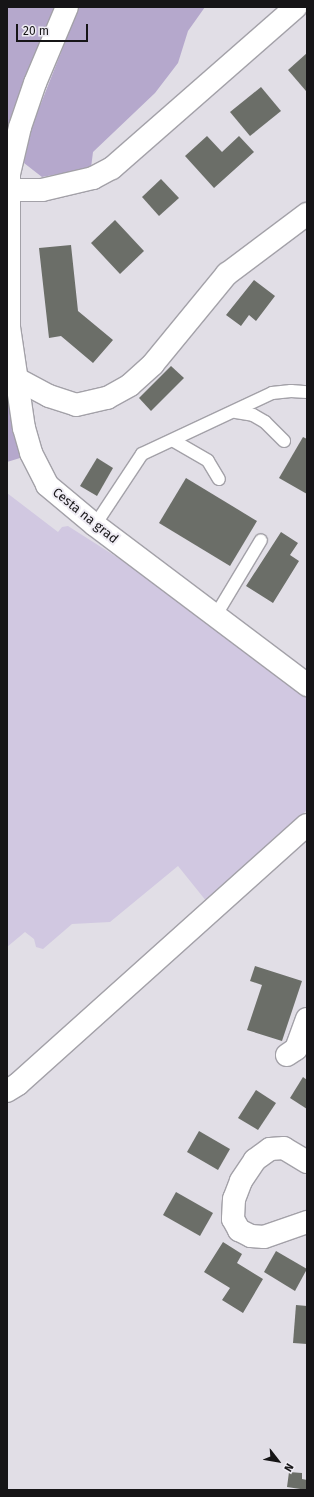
<!DOCTYPE html>
<html>
<head>
<meta charset="utf-8">
<style>
	body { margin:0 }
	#map { position:relative; width:314px; height:1497px; overflow:hidden; background:#e1dee6; font-family:"Fira Sans",sans-serif }
	div>[style] { position:absolute }
	.green>* { inset:0; background:#d1c8e1 }
	.forest>* { inset:0; background:#b5a8cc }
	.building>* { inset:0; background:#6b6e68 }
	.roads { filter:drop-shadow(1px 0 #a3a1a8) drop-shadow(-1px 0 #a3a1a8) drop-shadow(0 1px #a3a1a8) drop-shadow(0 -1px #a3a1a8) }
	.service>* { height:12px; margin:-6px; padding:0 6px; transform-origin:6px; border-radius:6px; background:#fff }
	.minor>* { height:22px; margin:-11px; padding:0 11px; transform-origin:11px; border-radius:11px; background:#fff }
	span { translate:-50% -50%; white-space:nowrap; text-align:center; line-height:1.15; -webkit-text-stroke:4px #eeebf3; paint-order:stroke }
	.street-label { font-size:13px; color:#161517 }
	.frame { position:absolute; inset:0; border:8px solid #161517; pointer-events:none }
	.north { position:absolute; left:258px; top:1441px; width:40px; height:40px; -webkit-text-stroke:3px #eeebf3; paint-order:stroke; rotate:121deg; font-size:11px; font-weight:700; line-height:16px; text-align:center; color:#161517 }
	.north::after { content:''; display:block; margin:auto; width:14px; height:18px; background:#161517; clip-path:polygon(50% 0,100% 100%,50% 72%,0 100%) }
	.scale { position:absolute; left:16px; top:24px; width:72px; height:18px; box-sizing:border-box; border:2px solid #161517; border-top:0; padding-left:5px; font-size:12px; line-height:14px; white-space:nowrap; color:#161517; -webkit-text-stroke:3px #eeebf3; paint-order:stroke }
</style>
</head>
<body>
<div id="map">
	<div class="green">
		<i style="clip-path:polygon(7px 493px,58px 532px,62px 527px,68px 526px,134px 568px,307px 698px,307px 810px,207px 902px,178px 866px,110px 922px,72px 924px,43px 949px,36px 947px,34px 939px,25px 932px,7px 947px)"></i>
	</div>
	<div class="forest">
		<i style="clip-path:polygon(7px 7px,58px 7px,7px 136px)"></i>
		<i style="clip-path:polygon(79px 7px,205px 7px,188px 31px,178px 63px,155px 93px,93px 152px,91px 168px,42px 177px,24px 163px,32px 126px)"></i>
		<i style="clip-path:polygon(7px 369px,20px 458px,7px 462px)"></i>
	</div>
	<div class="building">
		<i style="clip-path:polygon(307px 53px,307px 89px,306px 91px,288px 70px)"></i>
		<i style="clip-path:polygon(261px 87px,281px 111px,250px 136px,230px 112px)"></i>
		<i style="clip-path:polygon(207px 136px,222px 152px,239px 136px,254px 152px,214px 188px,185px 156px)"></i>
		<i style="clip-path:polygon(161px 179px,179px 198px,159px 216px,142px 197px)"></i>
		<i style="clip-path:polygon(115px 220px,144px 251px,120px 274px,91px 243px)"></i>
		<i style="clip-path:polygon(71px 245px,78px 311px,113px 340px,93px 363px,61px 336px,49px 338px,39px 248px)"></i>
		<i style="clip-path:polygon(254px 280px,275px 296px,256px 321px,249px 315px,241px 326px,226px 315px)"></i>
		<i style="clip-path:polygon(171px 366px,184px 378px,151px 411px,139px 398px)"></i>
		<i style="clip-path:polygon(303px 437px,307px 439px,307px 494px,279px 478px)"></i>
		<i style="clip-path:polygon(97px 458px,113px 468px,97px 496px,80px 486px)"></i>
		<i style="clip-path:polygon(186px 478px,257px 521px,230px 566px,159px 523px)"></i>
		<i style="clip-path:polygon(281px 532px,298px 543px,290px 555px,299px 561px,273px 603px,246px 586px)"></i>
		<i style="clip-path:polygon(255px 966px,302px 981px,282px 1041px,247px 1030px,262px 985px,250px 981px)"></i>
		<i style="clip-path:polygon(303px 1077px,307px 1080px,307px 1109px,290px 1098px)"></i>
		<i style="clip-path:polygon(256px 1090px,276px 1103px,258px 1130px,238px 1118px)"></i>
		<i style="clip-path:polygon(199px 1131px,230px 1149px,218px 1170px,187px 1152px)"></i>
		<i style="clip-path:polygon(176px 1192px,213px 1213px,200px 1236px,163px 1215px)"></i>
		<i style="clip-path:polygon(223px 1242px,242px 1254px,237px 1263px,263px 1279px,243px 1313px,222px 1300px,230px 1288px,204px 1272px)"></i>
		<i style="clip-path:polygon(276px 1251px,307px 1269px,295px 1291px,264px 1272px)"></i>
		<i style="clip-path:polygon(296px 1305px,307px 1306px,307px 1344px,293px 1343px)"></i>
		<i style="clip-path:polygon(289px 1472px,302px 1473px,302px 1479px,307px 1480px,307px 1490px,287px 1487px)"></i>
	</div>
	<div class="roads">
		<div class="service">
			<i style="left:236px;top:412px;width:17px;rotate:10deg"></i>
			<i style="left:253px;top:415px;width:14px;rotate:30deg"></i>
			<i style="left:265px;top:422px;width:27px;rotate:45deg"></i>
			<i style="left:174px;top:441px;width:39px;rotate:30deg"></i>
			<i style="left:208px;top:461px;width:21px;rotate:59deg"></i>
			<i style="left:95px;top:525px;width:85px;rotate:-56.5deg"></i>
			<i style="left:142px;top:454px;width:144px;rotate:-25.1deg"></i>
			<i style="left:272px;top:393px;width:19px;rotate:-6deg"></i>
			<i style="left:291px;top:391px;width:16px;rotate:4deg"></i>
			<i style="left:216px;top:615px;width:87px;rotate:-59deg"></i>
		</div>
		<div class="minor">
			<i style="left:67px;top:7px;width:82px;rotate:112.8deg"></i>
			<i style="left:35px;top:83px;width:46px;rotate:108.8deg"></i>
			<i style="left:20px;top:127px;width:48px;rotate:103.2deg"></i>
			<i style="left:9px;top:174px;width:153px;rotate:90deg"></i>
			<i style="left:9px;top:327px;width:102px;rotate:81.6deg"></i>
			<i style="left:24px;top:428px;width:26px;rotate:74deg"></i>
			<i style="left:31px;top:453px;width:36px;rotate:63deg"></i>
			<i style="left:47px;top:485px;width:62px;rotate:39.8deg"></i>
			<i style="left:95px;top:525px;width:266px;rotate:37deg"></i>
			<i style="left:9px;top:190px;width:33px"></i>
			<i style="left:42px;top:190px;width:52px;rotate:-13.2deg"></i>
			<i style="left:93px;top:178px;width:21px;rotate:-28deg"></i>
			<i style="left:112px;top:168px;width:244px;rotate:-41.2deg"></i>
			<i style="left:17px;top:379px;width:36px;rotate:28deg"></i>
			<i style="left:49px;top:396px;width:28px;rotate:18deg"></i>
			<i style="left:76px;top:405px;width:32px;rotate:-13deg"></i>
			<i style="left:107px;top:398px;width:26px;rotate:-29deg"></i>
			<i style="left:130px;top:385px;width:31px;rotate:-42deg"></i>
			<i style="left:153px;top:364px;width:117px;rotate:-50.6deg"></i>
			<i style="left:227px;top:274px;width:100px;rotate:-36.9deg"></i>
			<i style="left:287px;top:1055px;width:11px;rotate:-34deg"></i>
			<i style="left:296px;top:1049px;width:32px;rotate:-70deg"></i>
			<i style="left:7px;top:1091px;width:13px;rotate:-32deg"></i>
			<i style="left:18px;top:1084px;width:388px;rotate:-41.9deg"></i>
			<i style="left:307px;top:1162px;width:27px;rotate:-149deg"></i>
			<i style="left:284px;top:1148px;width:14px;rotate:176deg"></i>
			<i style="left:270px;top:1149px;width:19px;rotate:144deg"></i>
			<i style="left:255px;top:1160px;width:25px;rotate:124deg"></i>
			<i style="left:241px;top:1181px;width:19px;rotate:111deg"></i>
			<i style="left:234px;top:1199px;width:20px;rotate:93deg"></i>
			<i style="left:233px;top:1219px;width:13px;rotate:61deg"></i>
			<i style="left:239px;top:1230px;width:13px;rotate:27deg"></i>
			<i style="left:251px;top:1236px;width:13px;rotate:4deg"></i>
			<i style="left:264px;top:1237px;width:46px;rotate:-19.2deg"></i>
		</div>
	</div>
	<div class="street-label">
		<span style="left:85px;top:516px;rotate:39deg">Cesta na grad</span>
	</div>
	<div class="frame"></div>
	<div class="north">N</div>
	<div class="scale">20 m</div>
</div>
</body>
</html>
